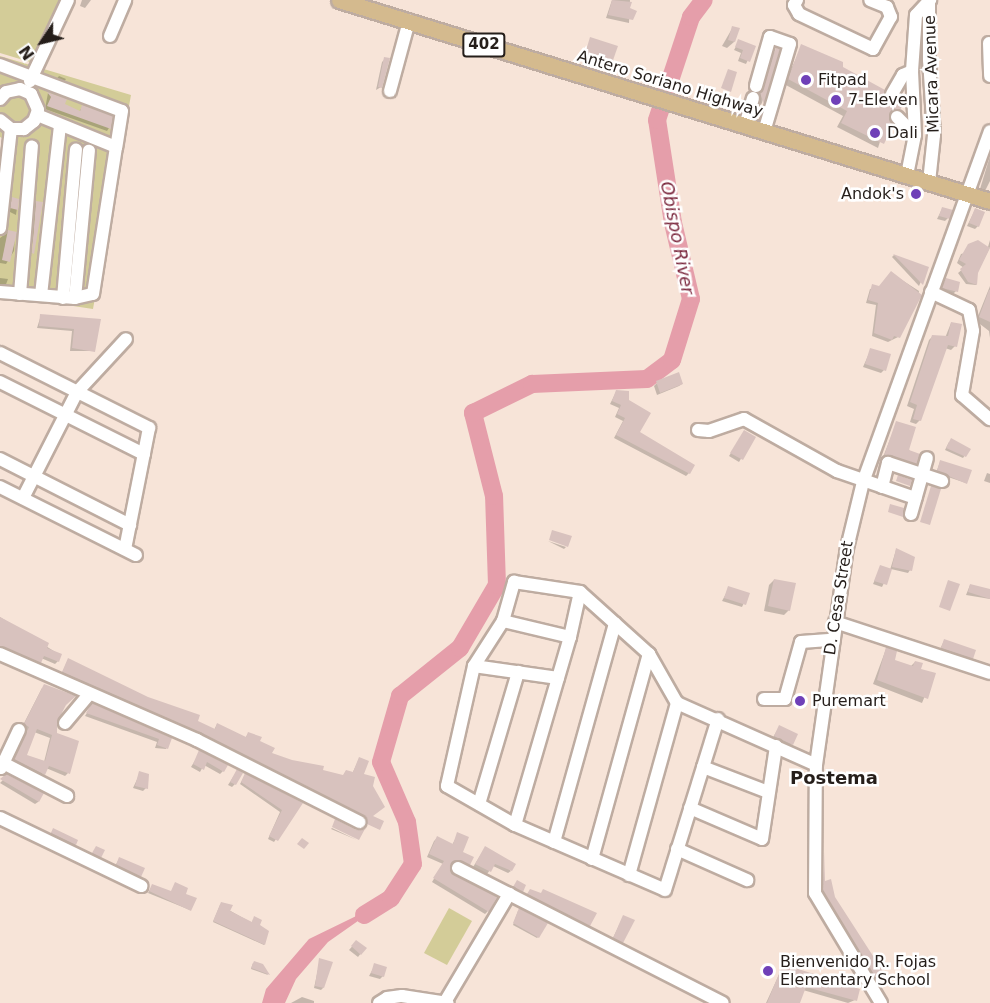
<!DOCTYPE html>
<html>
<head>
<meta charset="utf-8">
<style>
	body { margin:0 }
	#map { position:relative; width:990px; height:1003px; overflow:hidden; background:#f7e4d8; font-family:"DejaVu Sans",sans-serif }
	div>[style] { position:absolute }
	.green>* { inset:0; background:#d3cc98 }
	.water>* { inset:0; background:#e59eaa }
	.shadow>* { inset:0; background:#0003 }
	.river>* { height:18px; margin:-9px; padding:0 9px; transform-origin:9px; border-radius:9px; background:#e59eaa }
	.building>* { inset:0; background:#d8c2be }
	.minor-tunnel>* { height:12px; margin-top:-6px; transform-origin:0; background:repeating-linear-gradient(90deg,#cdbcb2 0 12px,transparent 0 18px) }
	.roads { filter:drop-shadow(2px 0 #beaca1) drop-shadow(-2px 0 #beaca1) drop-shadow(0 2px #beaca1) drop-shadow(0 -2px #beaca1) }
	.minor>* { height:12px; margin:-6px; padding:0 6px; transform-origin:6px; border-radius:6px; background:#fff }
	.major>* { height:15px; margin:-7.5px; padding:0 7.5px; transform-origin:7.5px; border-radius:7.5px; background:#d4ba8e }
	.dots>* { width:16px; height:16px; translate:-50% -50%; box-sizing:border-box; border:3px solid #fff; border-radius:50% }
	span { translate:-50% -50%; white-space:nowrap; text-align:center; line-height:1.15; -webkit-text-stroke:5px #fff; paint-order:stroke }
	.shield-label span { padding:2px 4px; background:#fff; border:2px solid; border-radius:4px; -webkit-text-stroke-width:0 }
	.shield-label { font-size:15px; color:#251e1a; font-weight:700 }
	.street-label { font-size:16px; color:#251e1a }
	.poi-label { font-size:16px; color:#251e1a }
	.left { translate:0 -50%; text-align:left }
	.right { translate:-100% -50%; text-align:right }
	.water-label { font-size:18px; color:#7c293f; font-style:italic }
	.neighbourhood-label { font-size:18px; color:#251e1a; font-weight:700 }
	.north { position:absolute; left:12px; top:12px; width:60px; height:60px; -webkit-text-stroke:4px #fff; paint-order:stroke; rotate:235deg; font-size:16px; font-weight:700; line-height:24px; text-align:center; color:#251e1a }
	.north::after { content:''; display:block; margin:auto; width:21px; height:27px; background:#251e1a; clip-path:polygon(50% 0,100% 100%,50% 72%,0 100%) }
</style>
</head>
<body>
<div id="map">
	<div class="green">
		<i style="clip-path:polygon(0 0,61px 0,30px 62px,0 53px)"></i>
		<i style="clip-path:polygon(0 56px,131px 95px,93px 309px,0 295px,0 173px,6px 140px,0 137px)"></i>
		<i style="clip-path:polygon(449px 908px,472px 921px,447px 965px,424px 953px)"></i>
	</div>
	<div class="water">
		<i style="clip-path:polygon(385px 902px,328px 942px,296px 979px,285px 1003px,262px 1003px,266px 989px,309px 939px)"></i>
	</div>
	<div class="shadow">
		<i style="clip-path:polygon(82px 0,91px 0,85px 8px,80px 6px)"></i>
		<i style="clip-path:polygon(630px 0,629px 23px,606px 18px,612px 0)"></i>
		<i style="clip-path:polygon(733px 27px,734px 42px,727px 48px,722px 46px)"></i>
		<i style="clip-path:polygon(591px 39px,611px 62px,608px 65px,583px 57px)"></i>
		<i style="clip-path:polygon(739px 41px,754px 47px,746px 64px,738px 61px,741px 53px,734px 50px)"></i>
		<i style="clip-path:polygon(802px 46px,899px 109px,888px 116px,878px 148px,837px 127px,843px 116px,784px 84px)"></i>
		<i style="clip-path:polygon(776px 49px,762px 103px,759px 107px,756px 99px)"></i>
		<i style="clip-path:polygon(385px 59px,381px 87px,376px 90px,382px 62px)"></i>
		<i style="clip-path:polygon(59px 76px,66px 79px,63px 83px,55px 81px)"></i>
		<i style="clip-path:polygon(83px 88px,118px 101px,115px 103px)"></i>
		<i style="clip-path:polygon(48px 93px,65px 100px,63px 105px,79px 112px,82px 107px,109px 128px,107px 131px,45px 109px)"></i>
		<i style="clip-path:polygon(990px 156px,990px 181px,985px 191px,980px 189px)"></i>
		<i style="clip-path:polygon(12px 199px,18px 200px,16px 215px,8px 211px)"></i>
		<i style="clip-path:polygon(36px 202px,41px 203px,30px 253px,34px 205px)"></i>
		<i style="clip-path:polygon(942px 209px,948px 218px,945px 221px,937px 219px)"></i>
		<i style="clip-path:polygon(975px 210px,978px 226px,975px 229px,967px 226px)"></i>
		<i style="clip-path:polygon(8px 232px,15px 233px,14px 251px,6px 264px,0 263px,0 238px)"></i>
		<i style="clip-path:polygon(990px 240px,990px 247px,977px 273px,976px 285px,966px 284px,958px 273px,964px 268px,957px 263px,961px 254px,988px 247px)"></i>
		<i style="clip-path:polygon(894px 255px,927px 268px,919px 286px,892px 257px)"></i>
		<i style="clip-path:polygon(891px 273px,919px 291px,917px 303px,898px 337px,888px 342px,872px 336px,876px 305px,866px 303px,870px 289px,879px 288px)"></i>
		<i style="clip-path:polygon(0 278px,8px 279px,5px 287px,0 287px)"></i>
		<i style="clip-path:polygon(946px 279px,956px 291px,953px 294px,940px 291px)"></i>
		<i style="clip-path:polygon(990px 286px,990px 338px,989px 331px,976px 321px)"></i>
		<i style="clip-path:polygon(41px 315px,99px 321px,93px 351px,70px 351px,72px 331px,37px 328px)"></i>
		<i style="clip-path:polygon(951px 323px,955px 346px,951px 350px,945px 348px,920px 420px,916px 424px,910px 422px,914px 409px,907px 406px,929px 340px,933px 336px,945px 338px)"></i>
		<i style="clip-path:polygon(871px 349px,884px 370px,881px 373px,863px 367px)"></i>
		<i style="clip-path:polygon(678px 374px,682px 384px,679px 386px,657px 395px,654px 386px,657px 383px)"></i>
		<i style="clip-path:polygon(616px 392px,627px 401px,638px 433px,689px 473px,686px 476px,614px 438px,623px 421px,615px 417px,619px 408px,610px 404px)"></i>
		<i style="clip-path:polygon(897px 422px,915px 463px,914px 465px,883px 457px)"></i>
		<i style="clip-path:polygon(744px 432px,754px 437px,739px 462px,729px 456px)"></i>
		<i style="clip-path:polygon(949px 442px,969px 449px,963px 458px,945px 450px)"></i>
		<i style="clip-path:polygon(940px 462px,966px 483px,936px 473px)"></i>
		<i style="clip-path:polygon(987px 473px,990px 474px,990px 483px,984px 481px)"></i>
		<i style="clip-path:polygon(548px 541px,566px 547px,564px 549px)"></i>
		<i style="clip-path:polygon(896px 550px,910px 570px,908px 573px,891px 569px,882px 587px,873px 584px,881px 566px,890px 570px)"></i>
		<i style="clip-path:polygon(774px 580px,789px 610px,784px 615px,764px 611px,769px 585px)"></i>
		<i style="clip-path:polygon(970px 585px,990px 591px,990px 599px,966px 595px)"></i>
		<i style="clip-path:polygon(729px 588px,748px 594px,742px 607px,722px 601px)"></i>
		<i style="clip-path:polygon(0 617px,60px 655px,58px 661px,55px 664px,41px 658px,37px 665px,0 649px)"></i>
		<i style="clip-path:polygon(944px 641px,972px 658px,939px 651px)"></i>
		<i style="clip-path:polygon(886px 649px,893px 661px,911px 666px,915px 662px,919px 670px,934px 674px,922px 703px,873px 684px)"></i>
		<i style="clip-path:polygon(67px 662px,214px 730px,217px 724px,245px 738px,248px 734px,270px 754px,321px 771px,343px 777px,346px 771px,352px 774px,359px 759px,371px 816px,379px 829px,61px 675px)"></i>
		<i style="clip-path:polygon(evenodd,42px 688px,64px 705px,55px 734px,68px 773px,65px 776px,46px 768px,40px 777px,12px 763px,27px 730px,22px 727px,42px 688px,34px 732px,50px 738px,44px 762px,25px 756px,34px 732px)"></i>
		<i style="clip-path:polygon(90px 708px,170px 739px,166px 749px,155px 748px,157px 742px,85px 716px)"></i>
		<i style="clip-path:polygon(779px 727px,792px 744px,789px 747px,772px 739px)"></i>
		<i style="clip-path:polygon(199px 754px,223px 771px,220px 774px,204px 765px,200px 772px,191px 767px)"></i>
		<i style="clip-path:polygon(237px 771px,235px 784px,232px 787px,228px 785px)"></i>
		<i style="clip-path:polygon(140px 773px,146px 788px,143px 791px,133px 788px)"></i>
		<i style="clip-path:polygon(245px 775px,301px 803px,274px 842px,268px 839px,280px 812px,240px 784px)"></i>
		<i style="clip-path:polygon(7px 776px,42px 794px,38px 802px,35px 804px,0 783px)"></i>
		<i style="clip-path:polygon(332px 828px,357px 840px,331px 829px)"></i>
		<i style="clip-path:polygon(53px 830px,76px 841px,75px 845px,72px 847px,49px 836px)"></i>
		<i style="clip-path:polygon(458px 834px,461px 853px,469px 864px,466px 867px,453px 862px,448px 869px,479px 892px,488px 911px,485px 914px,432px 882px,443px 864px,427px 857px,434px 841px,437px 838px,452px 845px)"></i>
		<i style="clip-path:polygon(96px 848px,100px 857px,97px 860px,91px 856px)"></i>
		<i style="clip-path:polygon(485px 848px,511px 871px,508px 873px,493px 866px,487px 874px,473px 867px)"></i>
		<i style="clip-path:polygon(822px 855px,824px 883px,878px 977px,871px 982px,820px 895px)"></i>
		<i style="clip-path:polygon(119px 859px,140px 876px,137px 879px,114px 868px)"></i>
		<i style="clip-path:polygon(152px 886px,171px 892px,190px 910px,148px 893px)"></i>
		<i style="clip-path:polygon(528px 893px,541px 895px,589px 925px,526px 896px)"></i>
		<i style="clip-path:polygon(220px 905px,252px 923px,253px 919px,267px 932px,264px 945px,213px 922px)"></i>
		<i style="clip-path:polygon(518px 911px,538px 937px,537px 938px,513px 925px)"></i>
		<i style="clip-path:polygon(623px 917px,622px 942px,620px 944px,612px 940px)"></i>
		<i style="clip-path:polygon(356px 942px,365px 948px,358px 957px,349px 950px)"></i>
		<i style="clip-path:polygon(320px 960px,323px 988px,321px 990px,314px 988px)"></i>
		<i style="clip-path:polygon(253px 963px,262px 965px,268px 975px,251px 969px)"></i>
		<i style="clip-path:polygon(375px 965px,383px 976px,380px 979px,369px 976px)"></i>
		<i style="clip-path:polygon(783px 966px,855px 1000px,848px 1003px,803px 990px,799px 1003px,766px 1003px)"></i>
		<i style="clip-path:polygon(302px 997px,314px 1001px,314px 1003px,291px 1003px)"></i>
	</div>
	<div class="river">
		<i style="left:364px;top:915px;width:32px;rotate:-32deg"></i>
		<i style="left:391px;top:898px;width:40px;rotate:-57.1deg"></i>
		<i style="left:413px;top:864px;width:42px;rotate:-98.1deg"></i>
		<i style="left:407px;top:822px;width:65px;rotate:-113.4deg"></i>
		<i style="left:381px;top:762px;width:69px;rotate:-73.9deg"></i>
		<i style="left:400px;top:696px;width:77px;rotate:-38.7deg"></i>
		<i style="left:460px;top:648px;width:73px;rotate:-59.6deg"></i>
		<i style="left:497px;top:585px;width:89px;rotate:-91.9deg"></i>
		<i style="left:494px;top:496px;width:86px;rotate:-104.2deg"></i>
		<i style="left:473px;top:413px;width:66px;rotate:-26.2deg"></i>
		<i style="left:532px;top:384px;width:115px;rotate:-2.5deg"></i>
		<i style="left:647px;top:379px;width:31px;rotate:-37deg"></i>
		<i style="left:672px;top:360px;width:64px;rotate:-72.7deg"></i>
		<i style="left:691px;top:299px;width:78px;rotate:-103.3deg"></i>
		<i style="left:673px;top:223px;width:104px;rotate:-98.8deg"></i>
		<i style="left:657px;top:120px;width:108px;rotate:-71.7deg"></i>
		<i style="left:691px;top:17px;width:21px;rotate:-53deg"></i>
	</div>
	<div class="building">
		<i style="clip-path:polygon(612px 0,632px 2px,630px 8px,637px 11px,633px 20px,608px 15px)"></i>
		<i style="clip-path:polygon(732px 26px,740px 28px,735px 42px,728px 40px)"></i>
		<i style="clip-path:polygon(590px 37px,618px 46px,612px 63px,585px 54px)"></i>
		<i style="clip-path:polygon(738px 39px,756px 46px,750px 62px,740px 58px,743px 50px,735px 47px)"></i>
		<i style="clip-path:polygon(801px 44px,843px 62px,843px 67px,885px 90px,888px 101px,899px 98px,905px 101px,900px 110px,889px 114px,893px 125px,884px 144px,841px 123px,847px 111px,788px 79px)"></i>
		<i style="clip-path:polygon(776px 48px,780px 49px,764px 104px,760px 93px)"></i>
		<i style="clip-path:polygon(384px 57px,390px 58px,382px 88px,378px 87px)"></i>
		<i style="clip-path:polygon(728px 69px,737px 72px,731px 92px,721px 88px)"></i>
		<i style="clip-path:polygon(47px 92px,67px 99px,65px 104px,80px 111px,82px 105px,113px 116px,111px 129px,47px 106px,51px 97px)"></i>
		<i style="clip-path:polygon(12px 197px,19px 199px,18px 215px,18px 210px,10px 208px)"></i>
		<i style="clip-path:polygon(36px 201px,43px 202px,34px 254px,32px 253px)"></i>
		<i style="clip-path:polygon(942px 207px,953px 210px,950px 219px,939px 216px)"></i>
		<i style="clip-path:polygon(975px 208px,985px 212px,979px 227px,969px 223px)"></i>
		<i style="clip-path:polygon(8px 230px,17px 232px,10px 262px,2px 260px)"></i>
		<i style="clip-path:polygon(978px 240px,990px 248px,978px 273px,977px 285px,968px 282px,960px 269px,966px 264px,959px 260px,968px 244px)"></i>
		<i style="clip-path:polygon(893px 254px,929px 267px,923px 285px)"></i>
		<i style="clip-path:polygon(891px 271px,922px 295px,900px 338px,894px 336px,892px 340px,874px 333px,878px 303px,868px 300px,872px 284px,879px 286px)"></i>
		<i style="clip-path:polygon(946px 278px,960px 282px,958px 292px,942px 288px)"></i>
		<i style="clip-path:polygon(989px 290px,990px 290px,990px 322px,979px 317px)"></i>
		<i style="clip-path:polygon(40px 314px,101px 319px,95px 352px,72px 348px,74px 329px,39px 326px)"></i>
		<i style="clip-path:polygon(951px 322px,962px 324px,957px 347px,948px 345px,921px 421px,913px 419px,917px 405px,910px 402px,932px 335px,948px 336px)"></i>
		<i style="clip-path:polygon(870px 348px,891px 354px,886px 371px,865px 364px)"></i>
		<i style="clip-path:polygon(679px 372px,683px 384px,660px 393px,656px 381px)"></i>
		<i style="clip-path:polygon(616px 390px,629px 391px,629px 400px,651px 413px,640px 432px,695px 465px,690px 474px,616px 435px,625px 418px,617px 414px,621px 405px,612px 401px)"></i>
		<i style="clip-path:polygon(896px 421px,916px 427px,909px 450px,920px 454px,917px 464px,884px 456px)"></i>
		<i style="clip-path:polygon(744px 430px,756px 437px,743px 460px,730px 453px)"></i>
		<i style="clip-path:polygon(951px 438px,971px 449px,966px 457px,946px 448px)"></i>
		<i style="clip-path:polygon(940px 460px,972px 470px,967px 484px,937px 471px)"></i>
		<i style="clip-path:polygon(898px 475px,912px 480px,910px 486px,896px 481px)"></i>
		<i style="clip-path:polygon(931px 486px,941px 489px,930px 525px,920px 522px)"></i>
		<i style="clip-path:polygon(890px 504px,904px 508px,903px 517px,888px 512px)"></i>
		<i style="clip-path:polygon(552px 530px,572px 536px,568px 547px,549px 540px)"></i>
		<i style="clip-path:polygon(896px 548px,915px 557px,912px 571px,892px 567px)"></i>
		<i style="clip-path:polygon(880px 565px,892px 569px,887px 585px,874px 581px)"></i>
		<i style="clip-path:polygon(774px 579px,796px 583px,790px 611px,768px 606px)"></i>
		<i style="clip-path:polygon(948px 580px,960px 584px,950px 611px,939px 607px)"></i>
		<i style="clip-path:polygon(970px 584px,990px 589px,990px 599px,968px 592px)"></i>
		<i style="clip-path:polygon(728px 586px,750px 593px,746px 605px,724px 598px)"></i>
		<i style="clip-path:polygon(0 617px,49px 643px,47px 648px,62px 654px,59px 662px,44px 656px,41px 663px,0 646px)"></i>
		<i style="clip-path:polygon(944px 639px,976px 650px,973px 659px,941px 648px)"></i>
		<i style="clip-path:polygon(886px 647px,897px 651px,895px 660px,913px 666px,915px 661px,923px 663px,921px 669px,936px 673px,928px 699px,877px 680px)"></i>
		<i style="clip-path:polygon(68px 658px,148px 697px,200px 715px,198px 721px,215px 729px,217px 723px,246px 737px,248px 732px,262px 737px,260px 741px,275px 748px,272px 753px,292px 760px,324px 766px,323px 770px,343px 775px,346px 770px,353px 772px,359px 757px,369px 761px,364px 774px,375px 777px,373px 786px,385px 807px,373px 816px,384px 821px,380px 830px,367px 824px,363px 815px,201px 733px,62px 672px)"></i>
		<i style="clip-path:polygon(evenodd,44px 684px,76px 696px,66px 705px,57px 722px,57px 733px,79px 741px,70px 774px,49px 766px,45px 775px,14px 759px,29px 727px,24px 724px,44px 684px,37px 729px,52px 735px,45px 761px,27px 755px,37px 729px)"></i>
		<i style="clip-path:polygon(92px 703px,172px 738px,168px 749px,157px 745px,159px 739px,86px 713px)"></i>
		<i style="clip-path:polygon(779px 725px,798px 734px,793px 745px,774px 736px)"></i>
		<i style="clip-path:polygon(199px 750px,228px 765px,224px 772px,207px 762px,204px 770px,193px 764px)"></i>
		<i style="clip-path:polygon(237px 769px,243px 773px,236px 785px,230px 782px)"></i>
		<i style="clip-path:polygon(139px 771px,149px 774px,148px 789px,135px 786px)"></i>
		<i style="clip-path:polygon(245px 773px,303px 803px,278px 841px,269px 836px,282px 810px,241px 782px)"></i>
		<i style="clip-path:polygon(6px 774px,44px 793px,39px 802px,0 779px)"></i>
		<i style="clip-path:polygon(335px 819px,356px 830px,366px 827px,359px 840px,332px 827px)"></i>
		<i style="clip-path:polygon(53px 828px,78px 840px,76px 845px,51px 833px)"></i>
		<i style="clip-path:polygon(457px 832px,469px 837px,463px 852px,474px 857px,470px 865px,453px 861px,451px 872px,497px 897px,489px 912px,433px 878px,444px 861px,429px 854px,437px 836px,453px 844px)"></i>
		<i style="clip-path:polygon(302px 838px,309px 843px,304px 849px,297px 844px)"></i>
		<i style="clip-path:polygon(96px 846px,105px 850px,101px 858px,92px 853px)"></i>
		<i style="clip-path:polygon(485px 846px,516px 864px,512px 871px,495px 864px,491px 872px,475px 864px)"></i>
		<i style="clip-path:polygon(824px 851px,825px 881px,831px 879px,835px 897px,884px 973px,876px 979px,823px 891px)"></i>
		<i style="clip-path:polygon(119px 857px,145px 868px,141px 877px,116px 865px)"></i>
		<i style="clip-path:polygon(517px 880px,526px 885px,523px 892px,513px 887px)"></i>
		<i style="clip-path:polygon(175px 882px,188px 888px,186px 894px,197px 898px,191px 911px,149px 891px,152px 884px,171px 891px)"></i>
		<i style="clip-path:polygon(530px 889px,541px 893px,543px 889px,597px 913px,590px 926px,527px 894px)"></i>
		<i style="clip-path:polygon(221px 902px,233px 905px,230px 911px,252px 922px,254px 916px,262px 920px,260px 925px,269px 931px,265px 945px,213px 921px)"></i>
		<i style="clip-path:polygon(519px 908px,548px 923px,539px 938px,513px 923px)"></i>
		<i style="clip-path:polygon(623px 915px,635px 920px,623px 943px,613px 938px)"></i>
		<i style="clip-path:polygon(356px 940px,367px 948px,361px 955px,351px 946px)"></i>
		<i style="clip-path:polygon(319px 958px,333px 962px,324px 988px,315px 986px)"></i>
		<i style="clip-path:polygon(254px 961px,263px 964px,270px 975px,251px 968px)"></i>
		<i style="clip-path:polygon(374px 963px,387px 967px,384px 977px,371px 973px)"></i>
		<i style="clip-path:polygon(783px 964px,860px 989px,857px 1001px,806px 987px,800px 1003px,767px 1003px)"></i>
	</div>
	<div class="minor-tunnel">
		<i style="left:892px;top:94px;width:24px;rotate:78deg"></i>
	</div>
	<div class="roads">
		<div class="minor">
			<i style="left:797px;top:0;width:6px;rotate:121deg"></i>
			<i style="left:794px;top:5px;width:10px;rotate:61deg"></i>
			<i style="left:799px;top:14px;width:82px;rotate:25.3deg"></i>
			<i style="left:873px;top:49px;width:37px;rotate:-61deg"></i>
			<i style="left:891px;top:17px;width:11px;rotate:-112deg"></i>
			<i style="left:887px;top:7px;width:18px;rotate:-158deg"></i>
			<i style="left:110px;top:36px;width:39px;rotate:-67deg"></i>
			<i style="left:989px;top:43px;width:33px;rotate:88deg"></i>
			<i style="left:0;top:65px;width:130px;rotate:20.7deg"></i>
			<i style="left:122px;top:111px;width:36px;rotate:99deg"></i>
			<i style="left:30px;top:81px;width:89px;rotate:-64.9deg"></i>
			<i style="left:756px;top:86px;width:51px;rotate:-74.1deg"></i>
			<i style="left:770px;top:37px;width:21px;rotate:19deg"></i>
			<i style="left:790px;top:44px;width:92px;rotate:106.5deg"></i>
			<i style="left:390px;top:91px;width:73px;rotate:-74.8deg"></i>
			<i style="left:892px;top:94px;width:22px;rotate:-60deg"></i>
			<i style="left:903px;top:75px;width:10px;rotate:-24deg"></i>
			<i style="left:0;top:99px;width:9px;rotate:-49deg"></i>
			<i style="left:6px;top:92px;width:14px;rotate:-12deg"></i>
			<i style="left:20px;top:89px;width:12px;rotate:24deg"></i>
			<i style="left:31px;top:94px;width:17px;rotate:66deg"></i>
			<i style="left:38px;top:110px;width:12px;rotate:110deg"></i>
			<i style="left:34px;top:121px;width:13px;rotate:141deg"></i>
			<i style="left:24px;top:129px;width:13px;rotate:180deg"></i>
			<i style="left:11px;top:129px;width:14px;rotate:-141deg"></i>
			<i style="left:897px;top:117px;width:25px;rotate:45deg"></i>
			<i style="left:745px;top:126px;width:29px;rotate:-74deg"></i>
			<i style="left:907px;top:175px;width:41px;rotate:-78.7deg"></i>
			<i style="left:915px;top:135px;width:64px;rotate:-92.7deg"></i>
			<i style="left:912px;top:71px;width:56px;rotate:-85.9deg"></i>
			<i style="left:916px;top:15px;width:21px;rotate:-47deg"></i>
			<i style="left:929px;top:182px;width:47px;rotate:-83.9deg"></i>
			<i style="left:934px;top:135px;width:75px;rotate:-93.8deg"></i>
			<i style="left:929px;top:60px;width:59px;rotate:-90deg"></i>
			<i style="left:0;top:228px;width:100px;rotate:-83.7deg"></i>
			<i style="left:0;top:292px;width:75px;rotate:4.6deg"></i>
			<i style="left:75px;top:298px;width:18px;rotate:-13deg"></i>
			<i style="left:93px;top:294px;width:149px;rotate:-81.1deg"></i>
			<i style="left:116px;top:147px;width:85px;rotate:-157.9deg"></i>
			<i style="left:931px;top:292px;width:42px;rotate:25.3deg"></i>
			<i style="left:969px;top:310px;width:21px;rotate:79deg"></i>
			<i style="left:973px;top:331px;width:65px;rotate:99.8deg"></i>
			<i style="left:962px;top:395px;width:37px;rotate:41deg"></i>
			<i style="left:20px;top:294px;width:148px;rotate:-85.4deg"></i>
			<i style="left:41px;top:295px;width:171px;rotate:-83.6deg"></i>
			<i style="left:63px;top:298px;width:149px;rotate:-85deg"></i>
			<i style="left:75px;top:298px;width:148px;rotate:-84.6deg"></i>
			<i style="left:0;top:353px;width:167px;rotate:26.7deg"></i>
			<i style="left:149px;top:428px;width:123px;rotate:101.2deg"></i>
			<i style="left:0;top:382px;width:161px;rotate:26.6deg"></i>
			<i style="left:698px;top:430px;width:11px;rotate:5deg"></i>
			<i style="left:709px;top:431px;width:37px;rotate:-19deg"></i>
			<i style="left:744px;top:419px;width:107px;rotate:29.2deg"></i>
			<i style="left:837px;top:471px;width:83px;rotate:19.1deg"></i>
			<i style="left:0;top:459px;width:146px;rotate:26.9deg"></i>
			<i style="left:0;top:487px;width:152px;rotate:26.6deg"></i>
			<i style="left:882px;top:487px;width:25px;rotate:-76deg"></i>
			<i style="left:888px;top:463px;width:57px;rotate:18.4deg"></i>
			<i style="left:23px;top:498px;width:119px;rotate:-63deg"></i>
			<i style="left:77px;top:392px;width:72px;rotate:-47.2deg"></i>
			<i style="left:911px;top:514px;width:58px;rotate:-74.1deg"></i>
			<i style="left:503px;top:621px;width:69px;rotate:13.4deg"></i>
			<i style="left:570px;top:637px;width:46px;rotate:-77.5deg"></i>
			<i style="left:835px;top:622px;width:163px;rotate:18.2deg"></i>
			<i style="left:0;top:654px;width:215px;rotate:23.6deg"></i>
			<i style="left:197px;top:740px;width:182px;rotate:26.8deg"></i>
			<i style="left:474px;top:666px;width:123px;rotate:102.7deg"></i>
			<i style="left:447px;top:786px;width:78px;rotate:29.8deg"></i>
			<i style="left:515px;top:825px;width:163px;rotate:23.4deg"></i>
			<i style="left:665px;top:890px;width:179px;rotate:-72.8deg"></i>
			<i style="left:558px;top:678px;width:85px;rotate:-171.9deg"></i>
			<i style="left:474px;top:666px;width:54px;rotate:-57.2deg"></i>
			<i style="left:503px;top:621px;width:41px;rotate:-74.2deg"></i>
			<i style="left:514px;top:582px;width:67px;rotate:8.6deg"></i>
			<i style="left:580px;top:592px;width:93px;rotate:41.9deg"></i>
			<i style="left:649px;top:654px;width:56px;rotate:60.3deg"></i>
			<i style="left:677px;top:703px;width:152px;rotate:24deg"></i>
			<i style="left:764px;top:699px;width:21px"></i>
			<i style="left:785px;top:699px;width:59px;rotate:-74.3deg"></i>
			<i style="left:801px;top:642px;width:31px;rotate:-4deg"></i>
			<i style="left:65px;top:723px;width:38px;rotate:-50deg"></i>
			<i style="left:5px;top:764px;width:70px;rotate:27.3deg"></i>
			<i style="left:703px;top:767px;width:70px;rotate:21deg"></i>
			<i style="left:1px;top:768px;width:42px;rotate:-64.7deg"></i>
			<i style="left:479px;top:804px;width:138px;rotate:-73.5deg"></i>
			<i style="left:690px;top:808px;width:78px;rotate:23.3deg"></i>
			<i style="left:762px;top:839px;width:94px;rotate:-81.4deg"></i>
			<i style="left:0;top:818px;width:157px;rotate:25.7deg"></i>
			<i style="left:515px;top:825px;width:196px;rotate:-73.7deg"></i>
			<i style="left:554px;top:842px;width:227px;rotate:-74.4deg"></i>
			<i style="left:677px;top:849px;width:77px;rotate:23.9deg"></i>
			<i style="left:592px;top:859px;width:213px;rotate:-74.5deg"></i>
			<i style="left:458px;top:868px;width:297px;rotate:27deg"></i>
			<i style="left:629px;top:875px;width:179px;rotate:-74.4deg"></i>
			<i style="left:445px;top:1002px;width:126px;rotate:-59.3deg"></i>
			<i style="left:379px;top:1003px;width:9px;rotate:-32deg"></i>
			<i style="left:387px;top:998px;width:15px;rotate:-8deg"></i>
			<i style="left:402px;top:996px;width:46px;rotate:8.8deg"></i>
			<i style="left:881px;top:1003px;width:128px;rotate:-121deg"></i>
			<i style="left:815px;top:893px;width:128px;rotate:-89.6deg"></i>
			<i style="left:816px;top:765px;width:219px;rotate:-81.9deg"></i>
			<i style="left:847px;top:548px;width:68px;rotate:-76.4deg"></i>
			<i style="left:863px;top:482px;width:373px;rotate:-70.1deg"></i>
		</div>
		<div class="major">
			<i style="left:339px;top:0;width:681px;rotate:17.16deg"></i>
		</div>
	</div>
	<div class="dots">
		<i style="left:806px;top:80px;background:#6f40b8"></i>
		<i style="left:836px;top:100px;background:#6f40b8"></i>
		<i style="left:875px;top:133px;background:#6f40b8"></i>
		<i style="left:916px;top:194px;background:#6f40b8"></i>
		<i style="left:800px;top:701px;background:#6f40b8"></i>
		<i style="left:768px;top:971px;background:#6f40b8"></i>
	</div>
	<div class="shield-label">
		<span style="left:484px;top:45px">402</span>
	</div>
	<div class="street-label">
		<span style="left:932px;top:74px;rotate:-92deg">Micara Avenue</span>
		<span style="left:670px;top:84px;rotate:17deg">Antero Soriano Highway</span>
		<span style="left:839px;top:598px;rotate:-81deg">D. Cesa Street</span>
	</div>
	<div class="poi-label">
		<span class="left" style="left:818px;top:80px">Fitpad</span>
		<span class="left" style="left:848px;top:100px">7-Eleven</span>
		<span class="left" style="left:887px;top:133px">Dali</span>
		<span class="right" style="left:904px;top:194px">Andok's</span>
		<span class="left" style="left:812px;top:701px">Puremart</span>
		<span class="left" style="left:780px;top:971px">Bienvenido R. Fojas<br>Elementary School</span>
	</div>
	<div class="water-label">
		<span style="left:677px;top:238px;rotate:79deg">Obispo River</span>
	</div>
	<div class="neighbourhood-label">
		<span style="left:834px;top:778px">Postema</span>
	</div>
	<div class="north">N</div>
</div>
</body>
</html>
